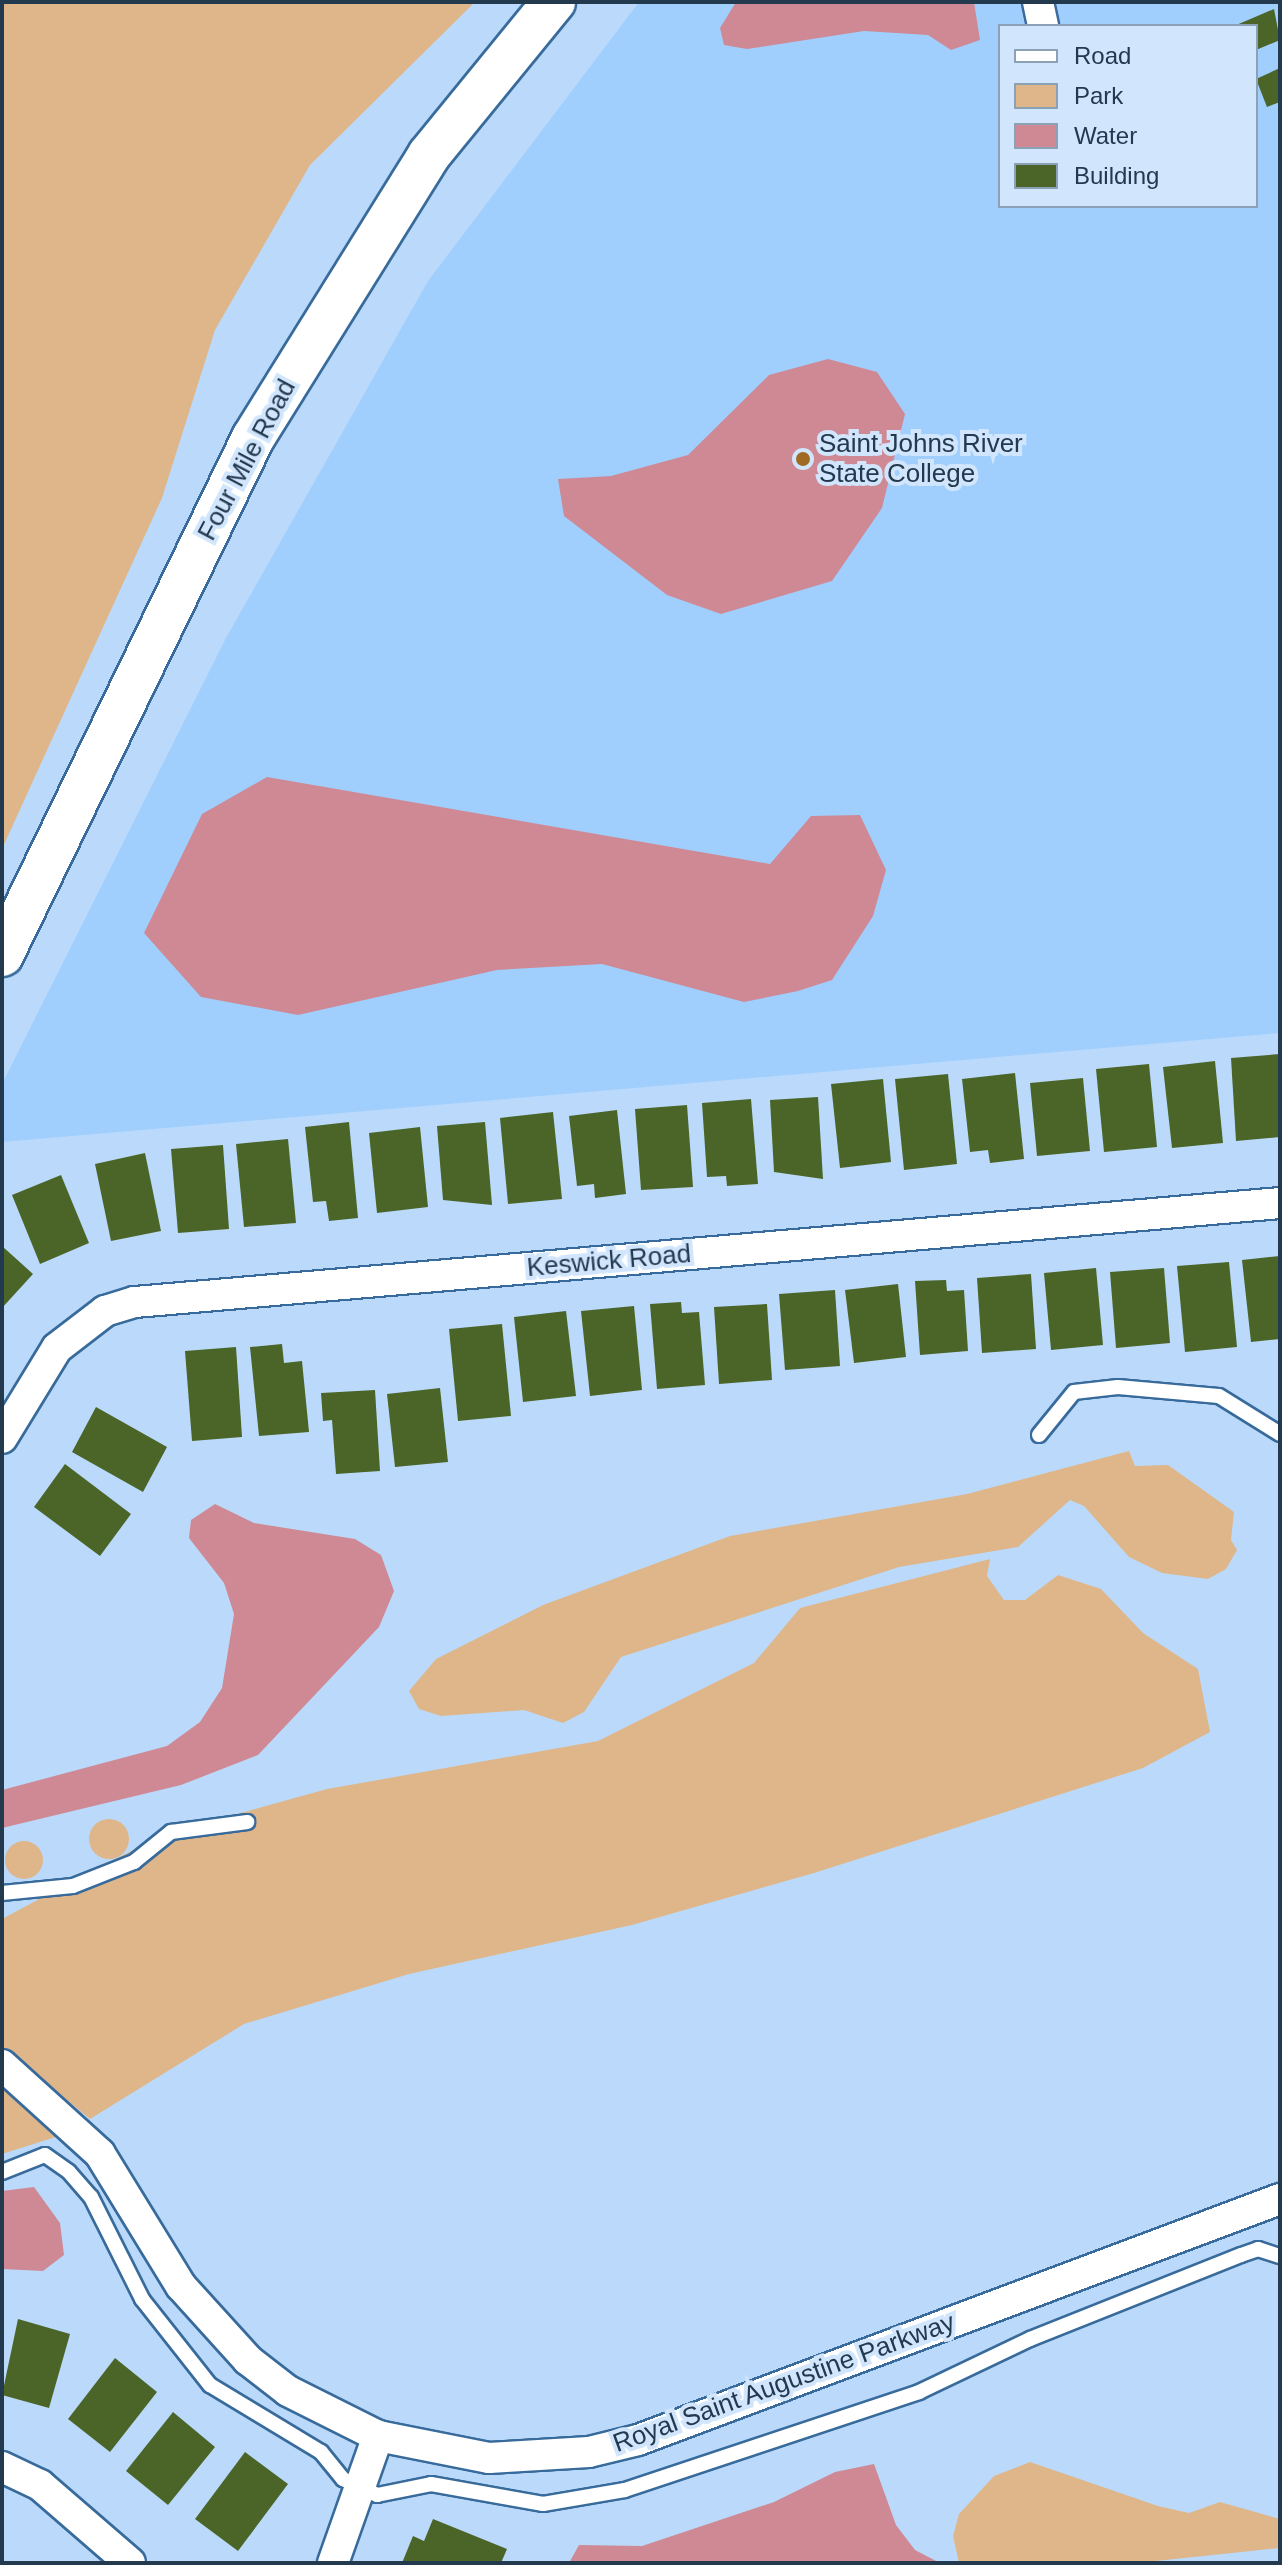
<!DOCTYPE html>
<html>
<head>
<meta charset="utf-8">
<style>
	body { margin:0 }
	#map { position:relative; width:1282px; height:2565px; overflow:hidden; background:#bbdafb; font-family:Arial,sans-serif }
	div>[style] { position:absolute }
	.built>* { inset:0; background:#a0cffe }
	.green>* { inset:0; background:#deb68a }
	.round { border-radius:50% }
	.water>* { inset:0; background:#ce8994 }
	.building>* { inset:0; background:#4a6527 }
	.roads { filter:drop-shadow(2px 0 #386b9b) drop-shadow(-2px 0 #386b9b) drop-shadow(0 2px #386b9b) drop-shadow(0 -2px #386b9b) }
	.lane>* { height:14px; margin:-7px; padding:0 7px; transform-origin:7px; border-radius:7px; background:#fff }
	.street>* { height:30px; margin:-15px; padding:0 15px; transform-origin:15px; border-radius:15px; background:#fff }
	.secondary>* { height:42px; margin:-21px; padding:0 21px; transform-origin:21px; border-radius:21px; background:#fff }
	.dots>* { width:22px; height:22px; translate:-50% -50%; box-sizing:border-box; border:4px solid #d1e6fc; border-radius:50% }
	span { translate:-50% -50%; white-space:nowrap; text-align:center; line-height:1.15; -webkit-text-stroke:8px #d1e6fc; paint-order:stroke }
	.poi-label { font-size:26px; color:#23394e }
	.left { translate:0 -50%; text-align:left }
	.street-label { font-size:26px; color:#23394e }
	.frame { position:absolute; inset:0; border:4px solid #23394e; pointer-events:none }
	.legend { position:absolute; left:998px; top:24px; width:260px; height:184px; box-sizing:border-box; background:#d1e6fc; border:2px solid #8ba1b6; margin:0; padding:10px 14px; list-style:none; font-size:24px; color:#23394e }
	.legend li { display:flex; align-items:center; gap:16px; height:40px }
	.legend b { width:40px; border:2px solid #8ba1b6 }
</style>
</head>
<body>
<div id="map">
	<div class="built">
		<i style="clip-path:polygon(evenodd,639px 2px,1280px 2px,1280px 1033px,2px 1142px,2px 1084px,226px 638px,428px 281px,639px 2px,1000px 26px,1256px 26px,1256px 206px,1000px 206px,1000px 26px)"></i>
	</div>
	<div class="green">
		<i style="clip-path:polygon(2px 2px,475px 2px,310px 165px,215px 330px,162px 498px,2px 849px)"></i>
		<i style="clip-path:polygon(1129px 1451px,1135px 1466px,1168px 1465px,1234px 1512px,1231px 1540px,1237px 1550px,1226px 1569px,1208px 1579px,1162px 1573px,1129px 1557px,1084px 1506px,1070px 1500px,1018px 1547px,899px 1567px,621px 1657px,584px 1712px,563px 1723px,524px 1710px,441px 1716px,419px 1709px,409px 1691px,436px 1659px,543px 1605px,730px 1536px,967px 1494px)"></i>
		<i style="clip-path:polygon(990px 1559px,987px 1576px,1004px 1600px,1025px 1600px,1058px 1575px,1101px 1589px,1143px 1633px,1198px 1669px,1210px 1732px,1143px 1768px,814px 1873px,632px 1925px,409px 1974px,244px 2024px,90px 2119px,2px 2047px,2px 1919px,95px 1869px,168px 1833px,327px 1789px,598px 1741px,754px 1663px,800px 1608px)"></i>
		<i class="round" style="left:89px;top:1819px;width:40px;height:40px"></i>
		<i class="round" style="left:5px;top:1841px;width:38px;height:38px"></i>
		<i style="clip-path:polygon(2px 2083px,62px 2135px,2px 2154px)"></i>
		<i style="clip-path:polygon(1030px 2462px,1158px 2506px,1189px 2513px,1220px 2502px,1280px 2519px,1280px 2548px,1137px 2563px,959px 2563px,953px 2536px,959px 2514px,994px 2476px)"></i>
	</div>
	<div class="water">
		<i style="clip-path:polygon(736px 2px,974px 2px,980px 40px,951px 50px,928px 35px,864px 31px,747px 49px,724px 45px,720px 28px)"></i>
		<i style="clip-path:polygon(828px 359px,877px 372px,905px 414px,882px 508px,832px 581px,721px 614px,667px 595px,564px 516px,558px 479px,611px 476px,688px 455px,769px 375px)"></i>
		<i style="clip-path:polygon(267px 777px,770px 864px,811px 816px,860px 815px,886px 870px,873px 916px,832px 980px,798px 991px,744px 1002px,602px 964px,497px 970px,298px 1015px,201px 997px,144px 933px,202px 814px)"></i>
		<i style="clip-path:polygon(215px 1504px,254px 1523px,355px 1539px,381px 1555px,394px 1591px,379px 1627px,258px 1755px,181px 1785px,2px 1828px,2px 1790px,167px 1746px,200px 1722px,222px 1688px,234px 1614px,224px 1583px,189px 1538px,191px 1520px)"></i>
		<i style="clip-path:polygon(34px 2187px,60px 2223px,64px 2255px,43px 2271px,2px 2269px,2px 2191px)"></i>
		<i style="clip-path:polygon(874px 2464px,896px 2525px,915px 2550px,940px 2563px,569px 2563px,579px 2545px,642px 2546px,774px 2502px,835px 2472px)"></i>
	</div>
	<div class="building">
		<i style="clip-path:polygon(1274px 9px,1280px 40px,1256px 50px,1256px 26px,1234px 26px)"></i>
		<i style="clip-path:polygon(1280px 68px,1280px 102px,1267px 107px,1256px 79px)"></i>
		<i style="clip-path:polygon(1280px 1054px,1280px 1137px,1236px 1141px,1231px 1058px)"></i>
		<i style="clip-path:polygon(1215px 1061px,1223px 1143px,1172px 1148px,1163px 1067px)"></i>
		<i style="clip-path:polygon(1149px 1064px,1157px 1147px,1104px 1152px,1096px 1069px)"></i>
		<i style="clip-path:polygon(1015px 1073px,1024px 1159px,990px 1163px,988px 1150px,970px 1152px,962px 1079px)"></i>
		<i style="clip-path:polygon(948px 1074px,957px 1164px,904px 1170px,895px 1079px)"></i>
		<i style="clip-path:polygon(1083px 1078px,1090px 1151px,1037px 1156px,1030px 1083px)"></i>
		<i style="clip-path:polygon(883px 1079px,891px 1162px,840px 1168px,831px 1084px)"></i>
		<i style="clip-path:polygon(818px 1097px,823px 1179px,774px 1172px,770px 1100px)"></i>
		<i style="clip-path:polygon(751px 1099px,758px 1184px,727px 1186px,726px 1176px,707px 1177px,702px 1103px)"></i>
		<i style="clip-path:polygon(687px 1105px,693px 1187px,641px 1190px,635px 1109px)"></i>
		<i style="clip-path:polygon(617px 1110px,626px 1194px,595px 1198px,594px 1184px,577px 1186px,569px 1116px)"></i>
		<i style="clip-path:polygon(553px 1112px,562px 1199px,508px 1204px,500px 1118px)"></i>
		<i style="clip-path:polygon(349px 1122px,358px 1218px,329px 1221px,326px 1201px,313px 1202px,305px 1127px)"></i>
		<i style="clip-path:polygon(485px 1122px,492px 1205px,443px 1200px,437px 1126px)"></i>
		<i style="clip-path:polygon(420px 1127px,428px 1207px,377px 1213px,369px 1133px)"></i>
		<i style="clip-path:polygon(288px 1139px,296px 1223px,244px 1227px,236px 1144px)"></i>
		<i style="clip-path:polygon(223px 1145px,229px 1229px,178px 1233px,171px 1149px)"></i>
		<i style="clip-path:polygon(145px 1153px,161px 1231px,111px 1241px,95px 1164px)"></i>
		<i style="clip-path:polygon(61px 1175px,89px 1243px,40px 1264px,12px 1195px)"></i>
		<i style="clip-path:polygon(2px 1246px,33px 1274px,2px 1308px)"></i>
		<i style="clip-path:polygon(1280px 1256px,1280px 1339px,1251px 1342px,1242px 1260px)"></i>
		<i style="clip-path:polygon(1229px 1262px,1237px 1347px,1185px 1352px,1177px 1266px)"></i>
		<i style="clip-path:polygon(1096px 1268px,1103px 1345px,1051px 1350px,1044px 1273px)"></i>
		<i style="clip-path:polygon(1164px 1268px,1170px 1343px,1116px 1348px,1110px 1272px)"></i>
		<i style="clip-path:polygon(1031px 1274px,1036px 1349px,982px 1353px,977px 1278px)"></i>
		<i style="clip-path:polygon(946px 1280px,947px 1291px,964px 1290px,968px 1351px,920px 1355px,915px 1281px)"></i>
		<i style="clip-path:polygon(898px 1284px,906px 1357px,854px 1363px,845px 1290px)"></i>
		<i style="clip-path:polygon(835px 1290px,840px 1366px,785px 1370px,779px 1294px)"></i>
		<i style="clip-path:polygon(681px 1302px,682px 1313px,699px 1312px,705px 1385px,657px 1389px,650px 1304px)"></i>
		<i style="clip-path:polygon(767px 1304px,772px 1380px,719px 1384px,714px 1307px)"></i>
		<i style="clip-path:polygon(634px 1306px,642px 1390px,590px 1396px,581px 1311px)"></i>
		<i style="clip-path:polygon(566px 1311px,576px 1396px,523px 1402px,514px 1317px)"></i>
		<i style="clip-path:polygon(502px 1324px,511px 1416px,458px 1421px,449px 1329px)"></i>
		<i style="clip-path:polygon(282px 1344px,284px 1363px,302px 1361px,309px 1432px,259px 1436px,250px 1347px)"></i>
		<i style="clip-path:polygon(236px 1347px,242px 1437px,192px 1441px,185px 1351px)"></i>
		<i style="clip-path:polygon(440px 1388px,448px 1462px,395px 1467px,387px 1394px)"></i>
		<i style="clip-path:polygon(375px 1390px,380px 1471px,336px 1474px,332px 1420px,323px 1421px,321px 1393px)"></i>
		<i style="clip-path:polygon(96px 1407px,167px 1447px,143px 1492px,72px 1452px)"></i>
		<i style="clip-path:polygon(65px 1464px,131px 1514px,100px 1556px,34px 1507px)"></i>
		<i style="clip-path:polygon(18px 2319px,70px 2334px,49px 2408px,2px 2395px)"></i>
		<i style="clip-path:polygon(115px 2358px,157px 2392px,110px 2452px,68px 2419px)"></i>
		<i style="clip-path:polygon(173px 2412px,215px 2447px,168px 2505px,126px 2471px)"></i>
		<i style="clip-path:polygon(245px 2452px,288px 2484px,238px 2551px,195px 2519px)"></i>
		<i style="clip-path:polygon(433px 2519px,507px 2549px,501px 2563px,402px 2563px,413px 2536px,424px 2541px)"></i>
	</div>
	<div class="roads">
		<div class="lane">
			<i style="left:1039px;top:1435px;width:55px;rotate:-50.9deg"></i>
			<i style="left:1074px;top:1392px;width:44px;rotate:-6.5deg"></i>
			<i style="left:1118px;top:1387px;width:101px;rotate:5.1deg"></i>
			<i style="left:1219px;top:1396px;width:72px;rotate:31.9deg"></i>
			<i style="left:2px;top:1893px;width:71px;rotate:-5.6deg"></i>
			<i style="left:73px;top:1886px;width:66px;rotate:-21.5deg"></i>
			<i style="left:134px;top:1862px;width:48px;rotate:-39deg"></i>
			<i style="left:171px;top:1832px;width:77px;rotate:-7.5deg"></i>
			<i style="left:2px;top:2172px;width:46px;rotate:-21.6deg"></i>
			<i style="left:45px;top:2155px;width:29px;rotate:35deg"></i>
			<i style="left:69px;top:2172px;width:33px;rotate:49deg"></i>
			<i style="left:91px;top:2197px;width:114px;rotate:63.4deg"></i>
			<i style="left:142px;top:2299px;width:110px;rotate:51.7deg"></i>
			<i style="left:210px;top:2385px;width:130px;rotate:31.1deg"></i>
			<i style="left:321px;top:2452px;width:35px;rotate:51deg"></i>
			<i style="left:343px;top:2479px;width:38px;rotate:25deg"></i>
			<i style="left:377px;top:2495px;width:55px;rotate:-11.5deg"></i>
			<i style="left:431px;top:2484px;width:114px;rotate:10.1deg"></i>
			<i style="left:543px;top:2504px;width:83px;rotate:-9.7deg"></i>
			<i style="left:625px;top:2490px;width:310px;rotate:-18.4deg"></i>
			<i style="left:919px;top:2392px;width:123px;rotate:-25.5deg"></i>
			<i style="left:1030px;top:2339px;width:227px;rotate:-21.7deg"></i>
			<i style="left:1241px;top:2255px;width:18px;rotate:-19deg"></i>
			<i style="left:1258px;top:2249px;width:23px;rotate:18deg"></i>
		</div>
		<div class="street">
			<i style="left:1038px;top:2px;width:25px;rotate:78deg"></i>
			<i style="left:2px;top:1438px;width:105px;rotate:-58.6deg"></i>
			<i style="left:57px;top:1348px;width:61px;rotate:-37.6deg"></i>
			<i style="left:105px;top:1311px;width:31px;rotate:-17deg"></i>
			<i style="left:135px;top:1302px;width:1149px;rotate:-4.94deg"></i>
			<i style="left:2px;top:2065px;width:132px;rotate:42.2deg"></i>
			<i style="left:100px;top:2154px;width:155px;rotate:58.5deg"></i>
			<i style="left:181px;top:2286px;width:100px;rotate:47.8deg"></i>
			<i style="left:248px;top:2360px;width:51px;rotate:37.8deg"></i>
			<i style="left:288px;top:2391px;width:101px;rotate:26.6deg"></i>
			<i style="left:378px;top:2436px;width:113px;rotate:11.2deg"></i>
			<i style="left:489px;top:2458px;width:100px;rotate:-3.4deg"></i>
			<i style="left:589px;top:2452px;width:50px;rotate:-13.8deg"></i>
			<i style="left:638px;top:2440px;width:686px;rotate:-20.58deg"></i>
			<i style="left:2px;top:2467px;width:42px;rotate:25.3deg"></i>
			<i style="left:40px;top:2485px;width:119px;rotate:40.9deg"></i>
			<i style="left:333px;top:2563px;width:135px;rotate:-70.5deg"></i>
		</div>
		<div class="secondary">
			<i style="left:2px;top:955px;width:575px;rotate:-64.1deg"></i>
			<i style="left:253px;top:438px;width:333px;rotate:-58.1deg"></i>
			<i style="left:429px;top:155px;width:198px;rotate:-50.8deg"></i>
		</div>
	</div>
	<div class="dots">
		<i style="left:803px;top:459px;background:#9f6a23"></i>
	</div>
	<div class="poi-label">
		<span class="left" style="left:819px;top:459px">Saint Johns River<br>State College</span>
	</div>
	<div class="street-label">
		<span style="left:247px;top:460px;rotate:-62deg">Four Mile Road</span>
		<span style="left:609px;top:1261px;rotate:-5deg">Keswick Road</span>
		<span style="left:784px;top:2383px;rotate:-20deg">Royal Saint Augustine Parkway</span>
	</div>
	<div class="frame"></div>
	<ul class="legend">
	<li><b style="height:10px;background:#fff"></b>Road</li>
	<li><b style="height:22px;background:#deb68a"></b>Park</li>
	<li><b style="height:22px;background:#ce8994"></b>Water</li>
	<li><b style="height:22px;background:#4a6527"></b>Building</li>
	</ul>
</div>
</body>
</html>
